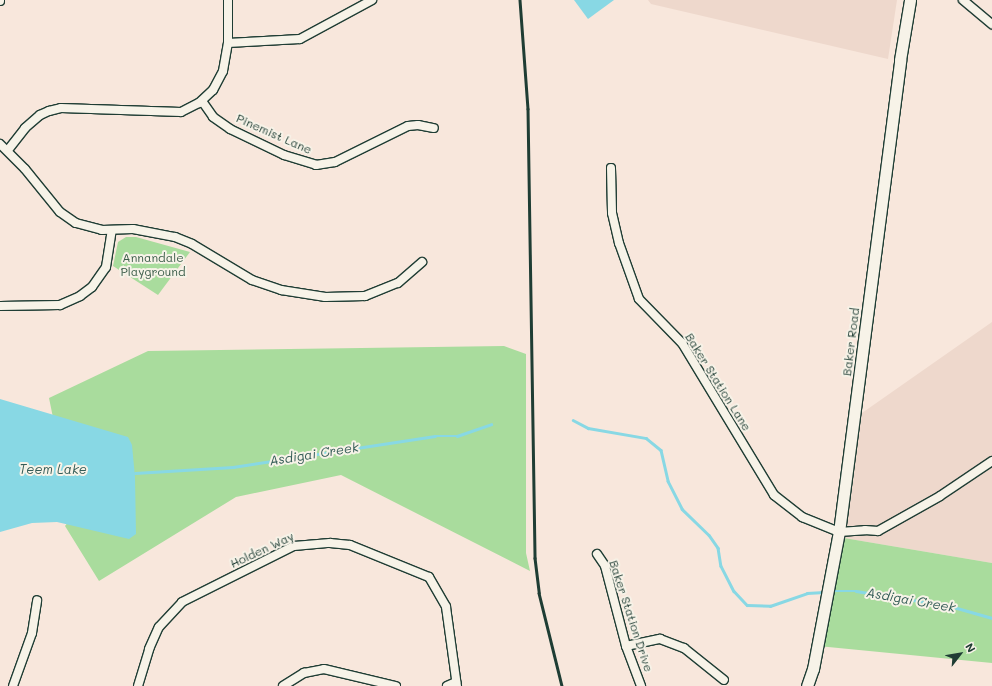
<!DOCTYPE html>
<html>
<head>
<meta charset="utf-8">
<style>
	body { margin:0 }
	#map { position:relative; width:992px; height:686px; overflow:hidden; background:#f8e7dc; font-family:Mali,sans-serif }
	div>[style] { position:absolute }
	.built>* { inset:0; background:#eed8cc }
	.green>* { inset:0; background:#a9dc9d }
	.water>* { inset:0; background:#88d8e4 }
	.stream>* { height:2.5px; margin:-1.25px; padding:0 1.25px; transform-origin:1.25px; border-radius:1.25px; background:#88d8e4 }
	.roads { filter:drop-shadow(1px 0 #1f3d34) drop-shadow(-1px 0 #1f3d34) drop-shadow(0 1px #1f3d34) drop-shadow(0 -1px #1f3d34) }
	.minor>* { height:8px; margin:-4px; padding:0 4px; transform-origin:4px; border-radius:4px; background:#f7f3e8 }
	.secondary>* { height:11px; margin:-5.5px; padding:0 5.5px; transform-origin:5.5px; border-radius:5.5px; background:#f7f3e8 }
	.rail>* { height:2.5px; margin:-1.25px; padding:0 1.25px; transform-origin:1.25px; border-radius:1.25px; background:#1f3d34 }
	span { translate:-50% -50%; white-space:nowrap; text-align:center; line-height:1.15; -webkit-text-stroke:4px #f7f3e8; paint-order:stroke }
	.street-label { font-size:12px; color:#1f3d34 }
	.park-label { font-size:12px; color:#3b5d49 }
	.water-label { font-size:13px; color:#345c57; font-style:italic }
	.north { position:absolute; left:940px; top:634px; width:40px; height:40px; -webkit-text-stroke:3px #f7f3e8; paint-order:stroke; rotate:59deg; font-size:11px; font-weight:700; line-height:16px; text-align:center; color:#1f3d34 }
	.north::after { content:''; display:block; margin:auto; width:14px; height:18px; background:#1f3d34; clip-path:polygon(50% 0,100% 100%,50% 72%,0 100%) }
</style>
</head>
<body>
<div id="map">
	<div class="built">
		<i style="clip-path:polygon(648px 0,897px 0,888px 59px,651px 4px)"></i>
		<i style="clip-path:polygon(992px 322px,992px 563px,838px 537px,862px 413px)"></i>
	</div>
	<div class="green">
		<i style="clip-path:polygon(126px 237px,136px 237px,190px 252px,158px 295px,113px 266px,118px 242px)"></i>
		<i style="clip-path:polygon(504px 346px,526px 354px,526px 553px,530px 571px,341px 475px,236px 497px,99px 581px,65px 526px,108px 472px,59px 447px,49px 398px,148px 351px)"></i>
		<i style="clip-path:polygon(838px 537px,992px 563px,992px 663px,818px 646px)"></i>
	</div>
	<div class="water">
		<i style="clip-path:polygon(574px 0,614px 0,588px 19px)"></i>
		<i style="clip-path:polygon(0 399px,128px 437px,132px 445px,135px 477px,136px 534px,129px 539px,57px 522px,32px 523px,0 532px)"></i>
	</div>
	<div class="stream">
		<i style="left:573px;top:420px;width:17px;rotate:28deg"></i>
		<i style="left:588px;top:428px;width:59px;rotate:9.8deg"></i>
		<i style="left:646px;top:438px;width:19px;rotate:39deg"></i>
		<i style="left:661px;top:450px;width:32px;rotate:77deg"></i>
		<i style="left:668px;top:481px;width:31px;rotate:63deg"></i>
		<i style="left:682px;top:509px;width:37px;rotate:44deg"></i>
		<i style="left:709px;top:535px;width:16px;rotate:55deg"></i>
		<i style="left:718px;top:548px;width:18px;rotate:81deg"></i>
		<i style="left:721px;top:566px;width:28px;rotate:63deg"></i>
		<i style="left:734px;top:591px;width:19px;rotate:47deg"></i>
		<i style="left:747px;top:605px;width:23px;rotate:2deg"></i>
		<i style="left:770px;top:606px;width:39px;rotate:-19deg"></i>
		<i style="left:807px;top:593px;width:17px;rotate:-3deg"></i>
		<i style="left:135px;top:473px;width:98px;rotate:-3.5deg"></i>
		<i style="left:233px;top:467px;width:204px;rotate:-8.7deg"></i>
		<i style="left:435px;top:436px;width:22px"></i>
		<i style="left:457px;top:436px;width:36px;rotate:-19deg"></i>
		<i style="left:831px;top:591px;width:25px"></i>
		<i style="left:856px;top:591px;width:95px;rotate:9.1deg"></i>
		<i style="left:950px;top:606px;width:44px;rotate:15.9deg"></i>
	</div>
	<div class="roads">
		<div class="minor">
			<i style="left:963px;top:0;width:38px;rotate:40deg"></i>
			<i style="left:0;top:1px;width:1px;rotate:-90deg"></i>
			<i style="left:228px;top:43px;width:72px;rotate:-3.2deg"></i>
			<i style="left:300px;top:39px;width:82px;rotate:-28.4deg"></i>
			<i style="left:202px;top:101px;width:19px;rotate:55deg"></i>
			<i style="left:213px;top:117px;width:21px;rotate:35deg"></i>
			<i style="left:230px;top:129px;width:60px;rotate:25.7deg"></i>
			<i style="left:284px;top:155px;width:34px;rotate:17deg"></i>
			<i style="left:316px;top:165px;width:19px;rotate:-9deg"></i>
			<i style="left:335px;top:162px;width:81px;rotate:-26.3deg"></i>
			<i style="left:408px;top:126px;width:10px;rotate:-6deg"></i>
			<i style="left:418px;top:125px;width:16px;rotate:11deg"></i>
			<i style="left:0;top:144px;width:35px;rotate:45deg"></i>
			<i style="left:25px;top:169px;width:55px;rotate:50.9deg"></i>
			<i style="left:60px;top:212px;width:19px;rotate:35deg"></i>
			<i style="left:76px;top:223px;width:27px;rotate:15deg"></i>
			<i style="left:102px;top:230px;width:31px;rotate:-2deg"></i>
			<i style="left:133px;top:229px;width:43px;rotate:10.8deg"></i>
			<i style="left:175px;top:237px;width:18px;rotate:22deg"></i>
			<i style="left:192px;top:244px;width:70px;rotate:31deg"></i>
			<i style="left:252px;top:280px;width:31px;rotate:19deg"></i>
			<i style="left:281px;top:290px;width:45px;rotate:9deg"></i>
			<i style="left:325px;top:297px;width:40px;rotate:-1.4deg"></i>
			<i style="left:365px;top:296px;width:35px;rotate:-22deg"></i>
			<i style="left:398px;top:283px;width:32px;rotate:-41deg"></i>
			<i style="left:8px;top:150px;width:28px;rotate:-52deg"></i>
			<i style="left:25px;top:128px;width:20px;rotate:-41deg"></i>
			<i style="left:40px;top:115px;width:10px;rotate:-24deg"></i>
			<i style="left:49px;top:111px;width:12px;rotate:-14deg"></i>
			<i style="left:61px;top:108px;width:120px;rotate:1.9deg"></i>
			<i style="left:181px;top:112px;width:20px;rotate:-27deg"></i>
			<i style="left:199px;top:103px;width:19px;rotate:-43deg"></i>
			<i style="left:213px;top:90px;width:21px;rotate:-62deg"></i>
			<i style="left:223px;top:71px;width:28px;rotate:-80deg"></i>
			<i style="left:228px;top:43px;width:43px;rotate:-90deg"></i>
			<i style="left:611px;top:168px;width:45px;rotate:88.7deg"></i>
			<i style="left:612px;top:213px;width:31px;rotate:77deg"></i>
			<i style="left:619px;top:243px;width:59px;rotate:70.3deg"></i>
			<i style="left:639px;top:299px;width:62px;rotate:45.7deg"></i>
			<i style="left:682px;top:343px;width:178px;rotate:58.8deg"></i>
			<i style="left:774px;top:495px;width:36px;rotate:38deg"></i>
			<i style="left:802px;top:517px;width:40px;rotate:22deg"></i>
			<i style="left:839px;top:532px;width:26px;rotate:-4deg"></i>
			<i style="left:865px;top:530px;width:13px;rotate:4deg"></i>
			<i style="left:878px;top:531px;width:71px;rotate:-29.4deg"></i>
			<i style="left:940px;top:496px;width:63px;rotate:-33.9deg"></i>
			<i style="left:0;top:306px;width:60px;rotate:-1deg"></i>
			<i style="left:60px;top:305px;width:22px;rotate:-24deg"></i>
			<i style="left:80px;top:296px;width:15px;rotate:-37deg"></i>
			<i style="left:92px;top:287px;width:24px;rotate:-55deg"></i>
			<i style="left:106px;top:267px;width:36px;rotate:-81deg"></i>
			<i style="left:597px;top:554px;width:14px;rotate:56deg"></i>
			<i style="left:605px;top:566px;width:83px;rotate:75.3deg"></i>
			<i style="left:626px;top:646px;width:43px;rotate:69.4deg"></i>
			<i style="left:626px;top:646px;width:35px;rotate:-12deg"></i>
			<i style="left:660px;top:639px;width:26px;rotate:21deg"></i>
			<i style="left:684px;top:648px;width:51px;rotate:38.7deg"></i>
			<i style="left:13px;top:686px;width:56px;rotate:-70.3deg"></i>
			<i style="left:32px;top:633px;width:33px;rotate:-81deg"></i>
			<i style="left:138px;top:686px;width:39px;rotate:-73deg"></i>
			<i style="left:149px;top:649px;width:24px;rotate:-66deg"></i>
			<i style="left:159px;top:627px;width:34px;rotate:-47deg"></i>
			<i style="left:182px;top:602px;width:125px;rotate:-26.6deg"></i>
			<i style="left:294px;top:546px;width:36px;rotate:-5deg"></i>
			<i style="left:330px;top:543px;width:20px;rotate:6deg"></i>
			<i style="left:350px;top:545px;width:85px;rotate:22.1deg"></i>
			<i style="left:429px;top:577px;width:34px;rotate:60deg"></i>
			<i style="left:446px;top:607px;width:80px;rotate:82.1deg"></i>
			<i style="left:283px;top:686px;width:25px;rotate:-32deg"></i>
			<i style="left:304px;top:673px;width:20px;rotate:-11deg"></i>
			<i style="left:324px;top:669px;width:74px;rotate:13.3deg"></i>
			<i style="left:447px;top:686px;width:10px;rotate:-24deg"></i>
		</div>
		<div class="secondary">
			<i style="left:807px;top:686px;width:18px;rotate:-71deg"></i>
			<i style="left:813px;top:669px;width:139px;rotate:-79.3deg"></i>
			<i style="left:839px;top:532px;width:476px;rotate:-82.6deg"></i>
			<i style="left:900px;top:60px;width:61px;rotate:-80.5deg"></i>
		</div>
	</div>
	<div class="rail">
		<i style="left:520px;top:0;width:109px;rotate:85.8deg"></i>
		<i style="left:528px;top:109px;width:449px;rotate:89.1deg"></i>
		<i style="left:535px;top:558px;width:35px;rotate:83deg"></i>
		<i style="left:539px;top:593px;width:96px;rotate:76.1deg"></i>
	</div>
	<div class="street-label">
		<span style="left:274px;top:134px;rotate:24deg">Pinemist Lane</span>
		<span style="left:851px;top:342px;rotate:-83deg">Baker Road</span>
		<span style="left:718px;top:382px;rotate:58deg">Baker Station Lane</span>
		<span style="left:262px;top:550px;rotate:-25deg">Holden Way</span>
		<span style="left:631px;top:616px;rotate:72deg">Baker Station Drive</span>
	</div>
	<div class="park-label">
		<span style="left:153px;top:265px">Annandale<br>Playground</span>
	</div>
	<div class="water-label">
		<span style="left:314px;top:454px;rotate:-9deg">Asdigai Creek</span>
		<span style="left:53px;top:469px">Teem Lake</span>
		<span style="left:911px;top:600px;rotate:10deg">Asdigai Creek</span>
	</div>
	<div class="north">N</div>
</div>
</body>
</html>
